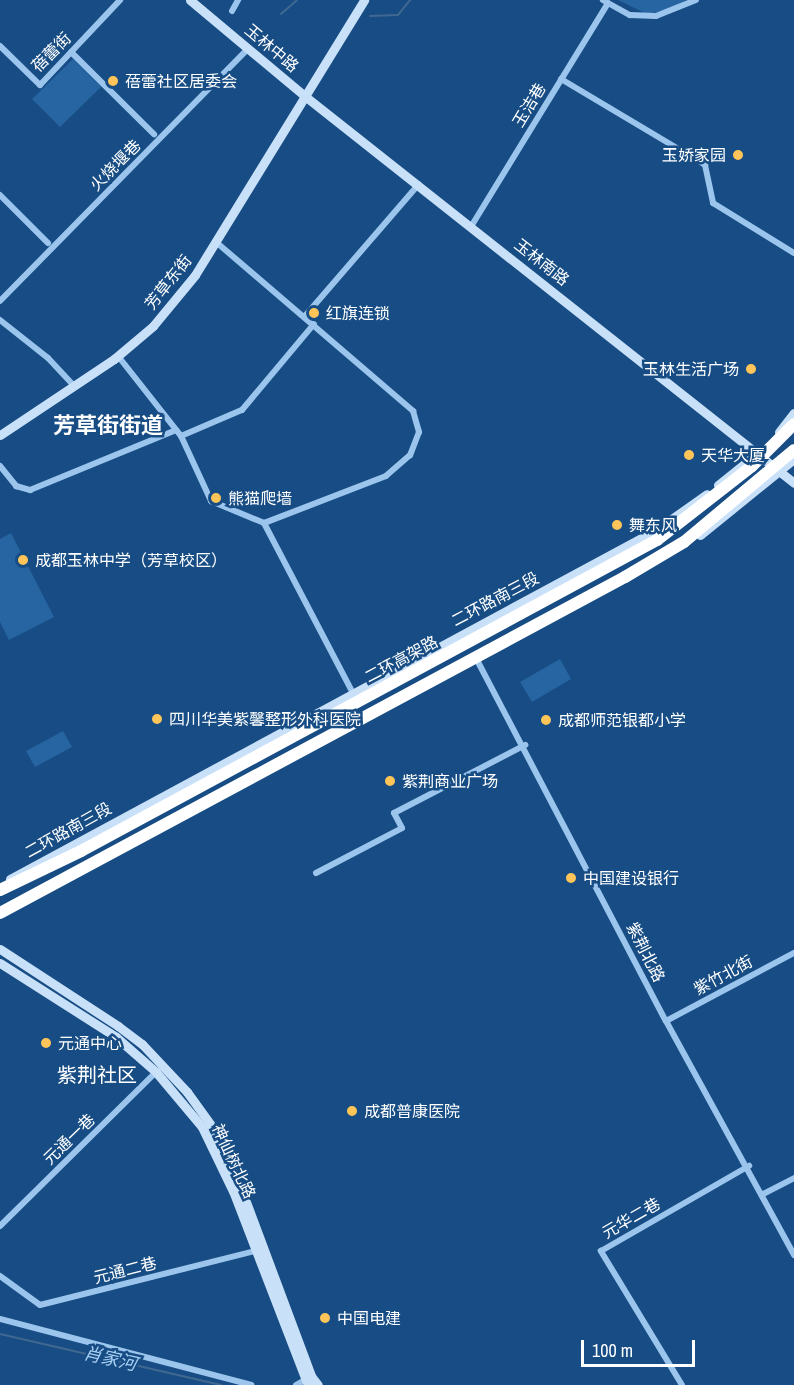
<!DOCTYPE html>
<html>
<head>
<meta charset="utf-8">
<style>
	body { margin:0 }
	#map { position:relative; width:794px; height:1385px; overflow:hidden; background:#174d84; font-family:"Archivo Narrow","Noto Sans SC",sans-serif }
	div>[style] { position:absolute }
	.green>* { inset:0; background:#2665a2 }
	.stream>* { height:2px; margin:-1px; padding:0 1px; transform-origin:1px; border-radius:1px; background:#406891 }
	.street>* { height:6px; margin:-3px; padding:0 3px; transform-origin:3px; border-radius:3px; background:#9cc5ed }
	.secondary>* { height:9px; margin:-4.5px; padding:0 4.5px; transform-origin:4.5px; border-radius:4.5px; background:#c9e0f9 }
	.highway-bridge>* { height:12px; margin:-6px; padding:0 6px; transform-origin:6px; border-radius:6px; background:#fff }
	.dots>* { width:16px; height:16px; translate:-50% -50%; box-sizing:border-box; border:3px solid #174d84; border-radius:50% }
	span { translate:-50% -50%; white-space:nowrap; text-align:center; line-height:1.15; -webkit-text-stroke:5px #174d84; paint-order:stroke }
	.street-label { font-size:16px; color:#fff }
	.poi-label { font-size:16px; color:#fff }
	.left { translate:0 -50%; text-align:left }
	.right { translate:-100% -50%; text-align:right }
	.water-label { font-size:18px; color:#a8cff4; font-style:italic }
	.quarter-label { font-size:20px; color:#fff }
	.district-label { font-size:22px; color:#fff; font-weight:700 }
	.scale { position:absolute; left:581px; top:1340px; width:114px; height:27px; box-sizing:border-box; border:3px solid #fff; border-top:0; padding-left:8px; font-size:18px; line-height:21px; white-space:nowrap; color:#fff; -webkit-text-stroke:4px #174d84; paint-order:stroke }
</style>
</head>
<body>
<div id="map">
	<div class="green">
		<i style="clip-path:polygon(618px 0,686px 0,672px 9px,647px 14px)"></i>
		<i style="clip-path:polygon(73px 59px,101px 87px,60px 127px,32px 99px)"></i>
		<i style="clip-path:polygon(11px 533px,54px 617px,9px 640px,0 622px,0 539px)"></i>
		<i style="clip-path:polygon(560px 659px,571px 679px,532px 702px,520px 682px)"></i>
		<i style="clip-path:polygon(63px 731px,72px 747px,35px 767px,26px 751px)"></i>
	</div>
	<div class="stream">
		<i style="left:281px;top:14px;width:21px;rotate:-41deg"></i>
		<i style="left:370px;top:16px;width:28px;rotate:-2deg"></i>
		<i style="left:398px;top:15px;width:19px;rotate:-51deg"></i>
		<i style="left:0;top:1334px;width:227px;rotate:13deg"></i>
	</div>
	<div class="street">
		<i style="left:608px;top:3px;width:25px;rotate:29deg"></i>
		<i style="left:630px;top:15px;width:26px;rotate:2deg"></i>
		<i style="left:656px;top:16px;width:43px;rotate:-21.8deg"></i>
		<i style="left:232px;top:11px;width:13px;rotate:-61deg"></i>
		<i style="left:0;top:46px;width:56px;rotate:44.3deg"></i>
		<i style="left:40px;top:85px;width:117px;rotate:-46.7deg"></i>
		<i style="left:71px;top:52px;width:117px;rotate:44.7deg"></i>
		<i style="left:561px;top:79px;width:168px;rotate:30.8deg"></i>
		<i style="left:705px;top:165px;width:39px;rotate:78deg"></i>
		<i style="left:713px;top:203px;width:95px;rotate:31.7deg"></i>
		<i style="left:0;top:195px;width:68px;rotate:45deg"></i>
		<i style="left:472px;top:225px;width:260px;rotate:-58.5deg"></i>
		<i style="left:608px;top:3px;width:6px;rotate:-149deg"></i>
		<i style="left:216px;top:242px;width:260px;rotate:40.6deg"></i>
		<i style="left:413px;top:411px;width:22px;rotate:74deg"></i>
		<i style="left:419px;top:432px;width:25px;rotate:111deg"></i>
		<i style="left:410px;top:455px;width:32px;rotate:139deg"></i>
		<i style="left:386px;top:476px;width:131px;rotate:158.9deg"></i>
		<i style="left:0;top:301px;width:355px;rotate:-45.5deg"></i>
		<i style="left:305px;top:316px;width:174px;rotate:-49.2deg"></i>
		<i style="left:0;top:320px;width:61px;rotate:38.4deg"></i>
		<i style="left:48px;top:358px;width:38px;rotate:47deg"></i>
		<i style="left:118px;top:356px;width:102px;rotate:51.8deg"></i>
		<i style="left:181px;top:436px;width:72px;rotate:65.2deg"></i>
		<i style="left:211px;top:501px;width:57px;rotate:22.5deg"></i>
		<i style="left:264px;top:523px;width:192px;rotate:62.4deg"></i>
		<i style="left:181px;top:436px;width:66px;rotate:-23.1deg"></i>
		<i style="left:242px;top:410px;width:112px;rotate:-50.1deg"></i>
		<i style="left:0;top:466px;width:26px;rotate:51deg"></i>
		<i style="left:16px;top:486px;width:15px;rotate:16deg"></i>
		<i style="left:30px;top:490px;width:158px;rotate:-22.3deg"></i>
		<i style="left:477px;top:660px;width:407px;rotate:62.4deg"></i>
		<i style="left:666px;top:1021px;width:267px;rotate:61.3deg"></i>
		<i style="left:316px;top:873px;width:97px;rotate:-27.6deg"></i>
		<i style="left:402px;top:828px;width:17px;rotate:-118deg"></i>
		<i style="left:394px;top:813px;width:148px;rotate:-27.4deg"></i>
		<i style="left:666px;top:1021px;width:145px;rotate:-28deg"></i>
		<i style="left:763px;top:1194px;width:35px;rotate:-27deg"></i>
		<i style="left:0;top:1226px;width:219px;rotate:-44.6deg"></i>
		<i style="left:0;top:1276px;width:49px;rotate:35.9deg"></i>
		<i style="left:40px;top:1305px;width:226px;rotate:-14.1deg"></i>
		<i style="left:0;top:1319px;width:260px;rotate:14.7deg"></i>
		<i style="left:296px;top:1385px;width:14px;rotate:-30deg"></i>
		<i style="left:682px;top:1385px;width:157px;rotate:-121.2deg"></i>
		<i style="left:601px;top:1251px;width:171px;rotate:-29.9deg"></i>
	</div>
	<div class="secondary">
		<i style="left:190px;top:0;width:151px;rotate:39.9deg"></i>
		<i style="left:306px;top:97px;width:622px;rotate:38.34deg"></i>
		<i style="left:779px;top:432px;width:24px;rotate:-52deg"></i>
		<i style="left:0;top:435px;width:137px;rotate:-33.7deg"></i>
		<i style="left:114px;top:359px;width:51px;rotate:-40.2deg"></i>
		<i style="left:153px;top:326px;width:66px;rotate:-50.5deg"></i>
		<i style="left:195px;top:275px;width:323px;rotate:-58.4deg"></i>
		<i style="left:718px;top:485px;width:51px;rotate:-38.7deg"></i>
		<i style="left:700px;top:535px;width:121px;rotate:-39deg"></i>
		<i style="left:10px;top:879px;width:734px;rotate:-28.38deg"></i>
		<i style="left:656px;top:530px;width:62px;rotate:-35.2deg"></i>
		<i style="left:0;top:949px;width:141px;rotate:33.1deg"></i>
		<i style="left:118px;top:1026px;width:30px;rotate:37deg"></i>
		<i style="left:142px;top:1044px;width:66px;rotate:46.8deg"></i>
		<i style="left:187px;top:1092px;width:39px;rotate:54deg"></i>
		<i style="left:210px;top:1124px;width:74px;rotate:64.5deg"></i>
		<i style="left:242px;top:1191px;width:197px;rotate:69.5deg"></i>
		<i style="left:311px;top:1376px;width:11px;rotate:52deg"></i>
		<i style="left:0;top:963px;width:138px;rotate:32.5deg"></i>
		<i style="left:116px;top:1037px;width:53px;rotate:41.2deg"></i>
		<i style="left:156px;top:1072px;width:72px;rotate:50.1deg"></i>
		<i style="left:202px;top:1127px;width:71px;rotate:64.2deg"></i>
		<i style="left:233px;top:1191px;width:208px;rotate:68.9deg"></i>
	</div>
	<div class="highway-bridge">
		<i style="left:0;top:890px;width:90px;rotate:-25.7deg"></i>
		<i style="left:81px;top:851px;width:655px;rotate:-28.37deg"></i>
		<i style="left:657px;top:540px;width:120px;rotate:-37.9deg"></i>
		<i style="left:752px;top:466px;width:59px;rotate:-45deg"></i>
		<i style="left:0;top:913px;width:710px;rotate:-28.26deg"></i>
		<i style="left:625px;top:577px;width:69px;rotate:-30.7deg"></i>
		<i style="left:684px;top:542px;width:143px;rotate:-39.9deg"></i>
	</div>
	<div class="dots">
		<i style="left:113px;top:81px;background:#ffc558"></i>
		<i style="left:738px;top:155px;background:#ffc558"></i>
		<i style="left:314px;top:313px;background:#ffc558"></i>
		<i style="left:751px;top:369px;background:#ffc558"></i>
		<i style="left:689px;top:455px;background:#ffc558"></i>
		<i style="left:216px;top:498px;background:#ffc558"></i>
		<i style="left:617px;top:525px;background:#ffc558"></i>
		<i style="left:23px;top:560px;background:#ffc558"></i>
		<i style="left:157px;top:719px;background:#ffc558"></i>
		<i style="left:546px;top:720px;background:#ffc558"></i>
		<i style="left:390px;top:781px;background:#ffc558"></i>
		<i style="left:571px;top:878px;background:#ffc558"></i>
		<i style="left:46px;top:1043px;background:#ffc558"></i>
		<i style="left:352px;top:1111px;background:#ffc558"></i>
		<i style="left:325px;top:1318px;background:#ffc558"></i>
	</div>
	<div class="street-label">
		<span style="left:272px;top:48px;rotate:40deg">玉林中路</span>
		<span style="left:51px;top:52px;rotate:-45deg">蓓蕾街</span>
		<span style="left:529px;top:105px;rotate:-59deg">玉洁巷</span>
		<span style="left:115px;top:165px;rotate:-45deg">火烧堰巷</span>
		<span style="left:542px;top:262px;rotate:38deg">玉林南路</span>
		<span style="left:168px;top:282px;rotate:-52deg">芳草东街</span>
		<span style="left:495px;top:599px;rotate:-28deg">二环路南三段</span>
		<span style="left:401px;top:659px;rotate:-28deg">二环高架路</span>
		<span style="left:68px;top:830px;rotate:-29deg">二环路南三段</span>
		<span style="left:646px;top:952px;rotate:63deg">紫荆北路</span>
		<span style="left:723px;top:975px;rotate:-28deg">紫竹北街</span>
		<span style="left:69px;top:1139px;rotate:-44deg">元通一巷</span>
		<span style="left:234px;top:1161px;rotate:65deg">神仙树北路</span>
		<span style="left:631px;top:1218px;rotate:-30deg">元华二巷</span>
		<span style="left:125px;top:1270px;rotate:-14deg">元通二巷</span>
	</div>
	<div class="poi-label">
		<span class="left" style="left:125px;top:81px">蓓蕾社区居委会</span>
		<span class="right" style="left:726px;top:155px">玉娇家园</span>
		<span class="left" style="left:326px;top:313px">红旗连锁</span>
		<span class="right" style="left:739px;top:369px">玉林生活广场</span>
		<span class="left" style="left:701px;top:455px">天华大厦</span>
		<span class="left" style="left:228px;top:498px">熊猫爬墙</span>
		<span class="left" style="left:629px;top:525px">舞东风</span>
		<span class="left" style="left:35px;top:560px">成都玉林中学（芳草校区）</span>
		<span class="left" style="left:169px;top:719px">四川华美紫馨整形外科医院</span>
		<span class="left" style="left:558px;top:720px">成都师范银都小学</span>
		<span class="left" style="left:402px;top:781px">紫荆商业广场</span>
		<span class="left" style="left:583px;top:878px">中国建设银行</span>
		<span class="left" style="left:58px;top:1043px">元通中心</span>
		<span class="left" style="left:364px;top:1111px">成都普康医院</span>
		<span class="left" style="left:337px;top:1318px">中国电建</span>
	</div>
	<div class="water-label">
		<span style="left:110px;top:1359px;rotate:13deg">肖家河</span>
	</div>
	<div class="quarter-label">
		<span style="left:97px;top:1074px">紫荆社区</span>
	</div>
	<div class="district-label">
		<span style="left:108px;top:426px">芳草街街道</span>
	</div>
	<div class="scale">100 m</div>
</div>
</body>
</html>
